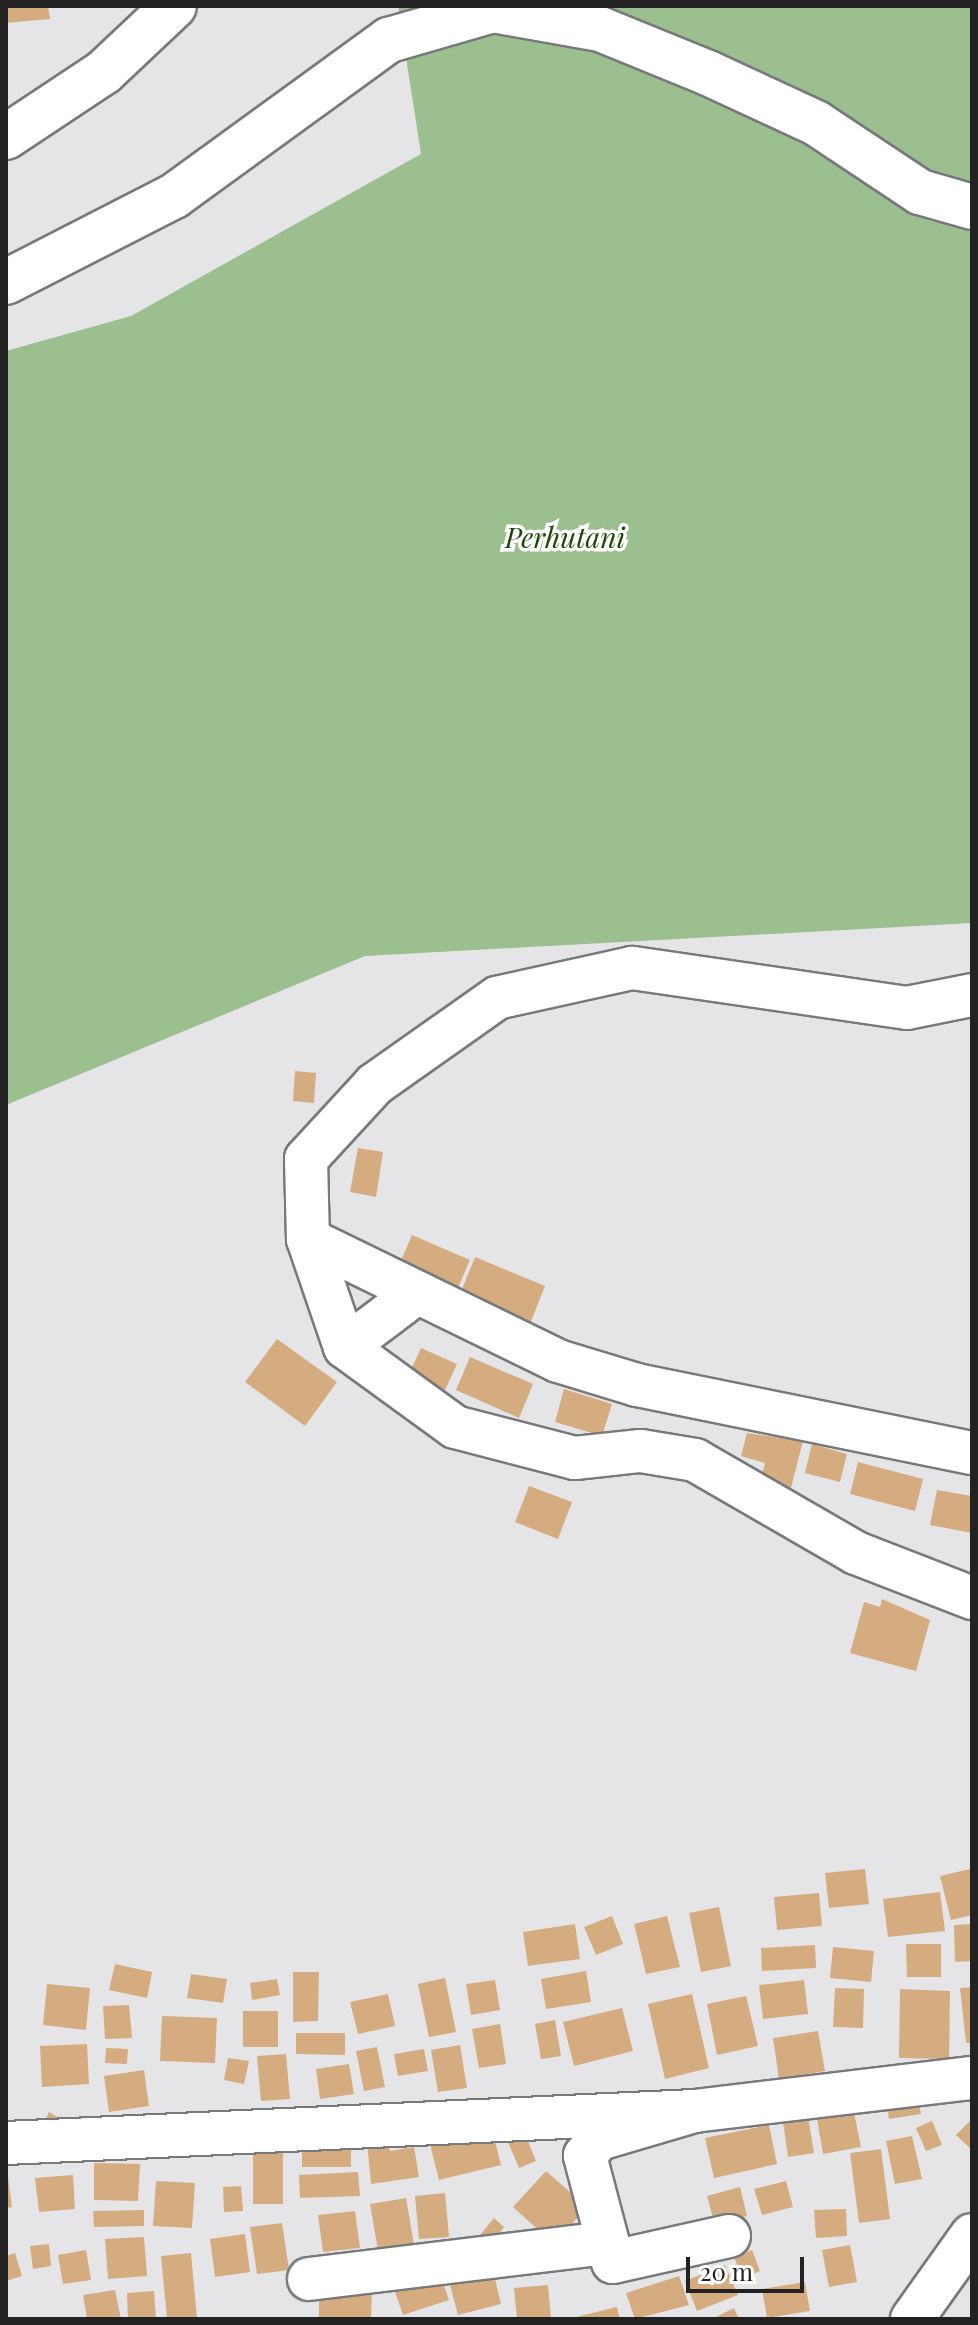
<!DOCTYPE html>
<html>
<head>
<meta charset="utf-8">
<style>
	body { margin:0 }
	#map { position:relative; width:978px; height:2325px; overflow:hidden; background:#e5e5e8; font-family:"Playfair Display",serif }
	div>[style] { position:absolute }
	.forest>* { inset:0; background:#9bbf8f }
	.building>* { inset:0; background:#d5ac7f }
	.roads { filter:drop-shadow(2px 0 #78797b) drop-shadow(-2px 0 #78797b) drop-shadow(0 2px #78797b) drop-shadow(0 -2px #78797b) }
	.minor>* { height:42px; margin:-21px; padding:0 21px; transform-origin:21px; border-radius:21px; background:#fff }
	.major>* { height:44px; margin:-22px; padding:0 22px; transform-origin:22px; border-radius:22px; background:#fff }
	.highway>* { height:44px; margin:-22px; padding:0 22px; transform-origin:22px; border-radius:22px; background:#fff }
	span { translate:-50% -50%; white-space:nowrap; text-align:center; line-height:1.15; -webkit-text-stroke:7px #fff; paint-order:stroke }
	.park-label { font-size:28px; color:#1b4804; font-style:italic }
	.frame { position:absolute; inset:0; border:8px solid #222223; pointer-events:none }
	.scale { position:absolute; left:686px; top:2257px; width:118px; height:36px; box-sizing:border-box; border:4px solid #222223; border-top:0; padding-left:10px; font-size:24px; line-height:28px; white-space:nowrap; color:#222223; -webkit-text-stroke:6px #fff; paint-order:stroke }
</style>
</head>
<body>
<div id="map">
	<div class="forest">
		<i style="clip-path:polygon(398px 6px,972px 6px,972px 923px,365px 956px,6px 1105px,6px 351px,131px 316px,421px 154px)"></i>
	</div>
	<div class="building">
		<i style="clip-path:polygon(6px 6px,48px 6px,50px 19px,6px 23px)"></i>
		<i style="clip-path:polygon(295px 1071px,316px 1073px,314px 1103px,293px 1101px)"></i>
		<i style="clip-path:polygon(358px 1148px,383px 1152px,376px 1197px,350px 1192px)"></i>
		<i style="clip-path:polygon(412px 1235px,470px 1260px,454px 1297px,396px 1272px)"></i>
		<i style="clip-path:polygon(475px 1257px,545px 1286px,528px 1329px,458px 1299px)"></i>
		<i style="clip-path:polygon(277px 1339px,337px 1382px,305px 1426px,245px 1382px)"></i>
		<i style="clip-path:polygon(421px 1348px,457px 1364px,445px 1390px,409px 1374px)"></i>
		<i style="clip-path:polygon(470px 1357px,533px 1384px,519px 1418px,456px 1390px)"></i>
		<i style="clip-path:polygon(564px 1389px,612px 1404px,602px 1436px,555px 1422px)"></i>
		<i style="clip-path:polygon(747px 1433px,803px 1441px,791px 1488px,761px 1480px,765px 1463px,741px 1456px)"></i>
		<i style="clip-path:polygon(812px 1444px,847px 1454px,840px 1482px,805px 1473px)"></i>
		<i style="clip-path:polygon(858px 1462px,923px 1479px,915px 1511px,850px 1494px)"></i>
		<i style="clip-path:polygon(529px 1486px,572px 1502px,558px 1539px,515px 1522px)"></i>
		<i style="clip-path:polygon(937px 1490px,972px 1496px,972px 1533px,930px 1525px)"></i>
		<i style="clip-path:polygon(882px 1599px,930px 1620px,916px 1671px,850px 1653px,864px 1602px,880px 1607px)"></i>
		<i style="clip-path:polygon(865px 1869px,869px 1904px,829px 1908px,825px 1873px)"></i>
		<i style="clip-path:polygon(970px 1869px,972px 1915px,951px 1920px,940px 1876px)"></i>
		<i style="clip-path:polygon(940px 1892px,945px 1931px,888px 1937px,883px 1899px)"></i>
		<i style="clip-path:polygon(819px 1893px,822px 1926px,777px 1930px,774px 1897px)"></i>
		<i style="clip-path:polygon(719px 1907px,731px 1966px,701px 1972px,689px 1913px)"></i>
		<i style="clip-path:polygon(612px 1916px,623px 1944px,596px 1955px,584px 1927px)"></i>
		<i style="clip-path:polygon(667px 1916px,680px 1967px,646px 1974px,634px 1924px)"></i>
		<i style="clip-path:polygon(575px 1924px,580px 1959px,528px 1966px,523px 1932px)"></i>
		<i style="clip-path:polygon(972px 1924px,972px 1961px,955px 1962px,954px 1925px)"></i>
		<i style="clip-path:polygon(906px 1944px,941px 1944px,941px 1977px,907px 1977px)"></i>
		<i style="clip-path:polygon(815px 1945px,816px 1968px,762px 1971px,761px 1948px)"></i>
		<i style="clip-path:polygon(833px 1947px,874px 1951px,871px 1982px,830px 1978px)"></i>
		<i style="clip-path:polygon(115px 1964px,152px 1972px,147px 1998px,109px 1990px)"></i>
		<i style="clip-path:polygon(586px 1971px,591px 2002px,546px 2009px,541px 1979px)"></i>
		<i style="clip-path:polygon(293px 1972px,319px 1972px,318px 2021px,293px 2022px)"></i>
		<i style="clip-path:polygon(191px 1974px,227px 1979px,223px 2003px,187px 1998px)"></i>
		<i style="clip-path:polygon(445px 1978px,456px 2032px,429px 2037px,418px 1984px)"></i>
		<i style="clip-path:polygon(277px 1979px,280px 1995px,252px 2000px,250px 1983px)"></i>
		<i style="clip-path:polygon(495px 1980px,500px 2010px,471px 2015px,466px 1984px)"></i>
		<i style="clip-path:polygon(804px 1980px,808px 2014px,763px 2019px,759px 1985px)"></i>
		<i style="clip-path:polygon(47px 1984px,90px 1988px,86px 2030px,43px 2025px)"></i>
		<i style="clip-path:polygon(972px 1987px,972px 2043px,966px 2043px,960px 1988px)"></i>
		<i style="clip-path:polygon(835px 1988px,864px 1989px,863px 2028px,833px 2027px)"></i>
		<i style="clip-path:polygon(900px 1989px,950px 1991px,949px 2059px,899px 2058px)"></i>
		<i style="clip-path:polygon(388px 1994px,395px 2026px,358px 2034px,350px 2002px)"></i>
		<i style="clip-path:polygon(692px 1994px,709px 2068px,665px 2079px,648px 2004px)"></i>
		<i style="clip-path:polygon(746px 1996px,758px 2046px,717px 2055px,707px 2004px)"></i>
		<i style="clip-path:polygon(129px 2005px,132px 2038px,105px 2039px,103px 2006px)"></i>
		<i style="clip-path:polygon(622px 2008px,633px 2051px,574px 2066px,563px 2022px)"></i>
		<i style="clip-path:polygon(243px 2011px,278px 2011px,278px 2047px,243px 2047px)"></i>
		<i style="clip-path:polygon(162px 2016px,217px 2018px,215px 2063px,160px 2061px)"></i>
		<i style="clip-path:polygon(555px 2020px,561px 2056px,541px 2059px,535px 2024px)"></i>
		<i style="clip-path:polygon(500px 2024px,506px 2064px,479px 2068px,472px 2029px)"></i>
		<i style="clip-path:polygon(818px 2031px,825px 2071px,779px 2079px,773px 2038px)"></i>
		<i style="clip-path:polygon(296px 2033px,345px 2033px,345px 2055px,296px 2054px)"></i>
		<i style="clip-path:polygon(87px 2044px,89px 2084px,42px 2087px,40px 2046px)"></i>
		<i style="clip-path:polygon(460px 2045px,467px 2088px,438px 2092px,431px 2050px)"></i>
		<i style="clip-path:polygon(377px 2047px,385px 2087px,364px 2091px,356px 2051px)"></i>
		<i style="clip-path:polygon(106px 2048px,128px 2049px,127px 2064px,105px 2063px)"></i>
		<i style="clip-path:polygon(424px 2049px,428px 2071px,398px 2076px,394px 2054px)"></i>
		<i style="clip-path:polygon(286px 2054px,290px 2099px,261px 2101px,257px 2056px)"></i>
		<i style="clip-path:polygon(228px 2058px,249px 2061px,244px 2084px,224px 2080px)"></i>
		<i style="clip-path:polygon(349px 2064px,354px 2094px,320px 2099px,316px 2069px)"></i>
		<i style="clip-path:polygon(144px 2070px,149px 2106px,109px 2112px,104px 2076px)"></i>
		<i style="clip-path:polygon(918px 2100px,921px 2114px,889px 2119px,887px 2106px)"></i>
		<i style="clip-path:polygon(853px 2107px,861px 2147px,823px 2154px,816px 2113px)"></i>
		<i style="clip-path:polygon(807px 2111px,814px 2153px,788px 2157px,782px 2115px)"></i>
		<i style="clip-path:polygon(49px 2112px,61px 2119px,56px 2129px,44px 2123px)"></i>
		<i style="clip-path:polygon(972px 2119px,972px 2150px,956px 2135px)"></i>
		<i style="clip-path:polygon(932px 2121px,942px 2145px,926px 2151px,916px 2128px)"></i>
		<i style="clip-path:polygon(769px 2125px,777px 2164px,714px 2178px,705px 2138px)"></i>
		<i style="clip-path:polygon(492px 2129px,501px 2165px,439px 2180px,430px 2144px)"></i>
		<i style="clip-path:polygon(523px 2129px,536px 2161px,519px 2168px,505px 2135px)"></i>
		<i style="clip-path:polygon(912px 2136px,922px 2179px,895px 2184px,886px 2141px)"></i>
		<i style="clip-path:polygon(387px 2138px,390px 2151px,414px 2147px,419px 2177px,371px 2184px,367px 2142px)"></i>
		<i style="clip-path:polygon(302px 2147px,351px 2147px,351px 2167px,302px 2167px)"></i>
		<i style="clip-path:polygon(881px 2149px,890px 2219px,859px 2223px,850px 2153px)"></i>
		<i style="clip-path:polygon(253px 2153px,283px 2153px,283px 2204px,253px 2204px)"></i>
		<i style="clip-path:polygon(94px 2163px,140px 2164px,138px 2201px,94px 2200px)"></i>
		<i style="clip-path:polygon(546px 2171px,587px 2207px,554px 2244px,513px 2207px)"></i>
		<i style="clip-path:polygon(358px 2172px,360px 2196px,300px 2198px,299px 2175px)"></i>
		<i style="clip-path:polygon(73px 2175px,75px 2209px,39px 2212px,35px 2178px)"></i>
		<i style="clip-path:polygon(8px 2176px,12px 2207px,6px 2208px,6px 2177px)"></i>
		<i style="clip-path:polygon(156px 2181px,195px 2183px,192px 2228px,153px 2226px)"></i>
		<i style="clip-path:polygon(786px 2181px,793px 2207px,762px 2215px,754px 2189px)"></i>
		<i style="clip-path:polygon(241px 2186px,243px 2211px,224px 2212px,223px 2187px)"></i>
		<i style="clip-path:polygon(740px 2187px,747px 2216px,715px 2225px,707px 2196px)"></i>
		<i style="clip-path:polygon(445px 2193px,449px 2237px,419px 2239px,415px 2196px)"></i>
		<i style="clip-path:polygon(406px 2198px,416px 2256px,380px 2262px,370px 2204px)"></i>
		<i style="clip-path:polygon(846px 2209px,847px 2236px,816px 2238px,814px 2210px)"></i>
		<i style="clip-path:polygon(144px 2210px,144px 2226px,94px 2227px,93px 2211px)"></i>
		<i style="clip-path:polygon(355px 2211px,360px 2248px,323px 2252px,318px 2215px)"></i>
		<i style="clip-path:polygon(494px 2218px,504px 2227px,491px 2244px,480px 2235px)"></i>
		<i style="clip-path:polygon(282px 2223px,289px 2270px,257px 2274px,250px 2227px)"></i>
		<i style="clip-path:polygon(245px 2234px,250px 2272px,215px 2277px,210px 2239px)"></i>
		<i style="clip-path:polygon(144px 2237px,147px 2276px,108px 2279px,105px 2239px)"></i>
		<i style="clip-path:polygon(49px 2244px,51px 2266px,33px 2269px,30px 2246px)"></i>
		<i style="clip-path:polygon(850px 2245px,857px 2282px,829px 2287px,822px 2250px)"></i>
		<i style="clip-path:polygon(86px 2250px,91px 2280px,63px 2284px,58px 2255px)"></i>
		<i style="clip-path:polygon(752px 2250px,760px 2271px,742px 2278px,734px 2257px)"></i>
		<i style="clip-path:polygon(15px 2253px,22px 2276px,6px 2281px,6px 2256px)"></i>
		<i style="clip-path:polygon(191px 2253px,197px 2318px,167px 2319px,161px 2256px)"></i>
		<i style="clip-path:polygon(725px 2265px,738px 2295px,697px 2311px,685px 2281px)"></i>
		<i style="clip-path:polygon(493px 2270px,501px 2304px,458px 2315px,449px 2281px)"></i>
		<i style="clip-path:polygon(440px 2274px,449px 2300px,403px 2315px,394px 2289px)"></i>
		<i style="clip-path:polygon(679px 2276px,689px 2305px,635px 2319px,626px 2293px)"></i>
		<i style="clip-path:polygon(805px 2282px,810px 2311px,767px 2318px,762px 2289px)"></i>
		<i style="clip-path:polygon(548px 2285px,551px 2319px,517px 2319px,514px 2288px)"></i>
		<i style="clip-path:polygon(319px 2286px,372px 2287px,371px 2319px,319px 2319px)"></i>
		<i style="clip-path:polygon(115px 2290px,121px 2319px,87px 2319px,83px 2295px)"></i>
		<i style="clip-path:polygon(154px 2291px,156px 2319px,128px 2319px,127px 2293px)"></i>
		<i style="clip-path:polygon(617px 2307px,620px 2319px,572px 2319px,572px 2318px)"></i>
		<i style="clip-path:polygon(734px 2308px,739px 2319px,712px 2319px)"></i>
	</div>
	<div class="roads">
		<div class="minor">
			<i style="left:972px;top:995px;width:66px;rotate:168.7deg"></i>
			<i style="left:907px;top:1008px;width:278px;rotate:-171.7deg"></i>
			<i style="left:632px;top:968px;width:138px;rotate:167.5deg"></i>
			<i style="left:497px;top:998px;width:149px;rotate:144.8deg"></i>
			<i style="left:375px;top:1084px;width:102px;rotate:132.6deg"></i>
			<i style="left:306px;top:1159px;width:80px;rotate:88.6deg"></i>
			<i style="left:308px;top:1239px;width:114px;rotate:71.1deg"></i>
			<i style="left:345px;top:1347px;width:136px;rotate:36deg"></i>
			<i style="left:455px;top:1427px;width:124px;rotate:14.5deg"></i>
			<i style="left:575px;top:1458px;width:66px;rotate:-6.1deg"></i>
			<i style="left:641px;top:1451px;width:55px;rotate:9.5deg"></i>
			<i style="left:695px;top:1460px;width:186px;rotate:30deg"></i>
			<i style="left:856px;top:1553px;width:124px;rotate:21.2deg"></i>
			<i style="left:308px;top:1239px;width:278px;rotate:26deg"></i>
			<i style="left:558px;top:1361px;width:83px;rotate:16.9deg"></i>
			<i style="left:637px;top:1385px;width:342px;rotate:11.5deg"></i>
			<i style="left:345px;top:1347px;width:86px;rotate:-37deg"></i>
			<i style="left:6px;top:2143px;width:689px;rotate:-2.66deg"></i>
			<i style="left:729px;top:2236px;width:119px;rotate:167.4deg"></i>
			<i style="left:613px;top:2262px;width:110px;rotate:-104.8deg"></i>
			<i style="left:585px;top:2156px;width:22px;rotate:-51deg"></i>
			<i style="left:599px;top:2139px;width:99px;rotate:-16.4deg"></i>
			<i style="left:694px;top:2111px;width:280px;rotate:-6.8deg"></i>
			<i style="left:309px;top:2279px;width:300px;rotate:-6.9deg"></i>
			<i style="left:912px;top:2319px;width:103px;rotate:-54.5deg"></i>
		</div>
		<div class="major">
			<i style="left:6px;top:282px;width:189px;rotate:-27.1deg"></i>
			<i style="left:174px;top:196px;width:266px;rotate:-36deg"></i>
			<i style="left:389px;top:40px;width:108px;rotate:-16.1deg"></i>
			<i style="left:493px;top:10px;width:109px;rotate:10.1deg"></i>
			<i style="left:600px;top:29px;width:117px;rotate:22.2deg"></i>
			<i style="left:708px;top:73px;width:119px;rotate:24.8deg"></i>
			<i style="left:816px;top:123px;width:125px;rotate:33.6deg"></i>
			<i style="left:920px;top:192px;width:54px;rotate:16.1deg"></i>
		</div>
		<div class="highway">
			<i style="left:6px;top:137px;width:118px;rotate:-33.6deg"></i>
			<i style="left:104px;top:72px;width:96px;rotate:-43.3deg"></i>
		</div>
	</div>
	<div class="park-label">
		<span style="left:565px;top:537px">Perhutani</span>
	</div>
	<div class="frame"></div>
	<div class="scale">20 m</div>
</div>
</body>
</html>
